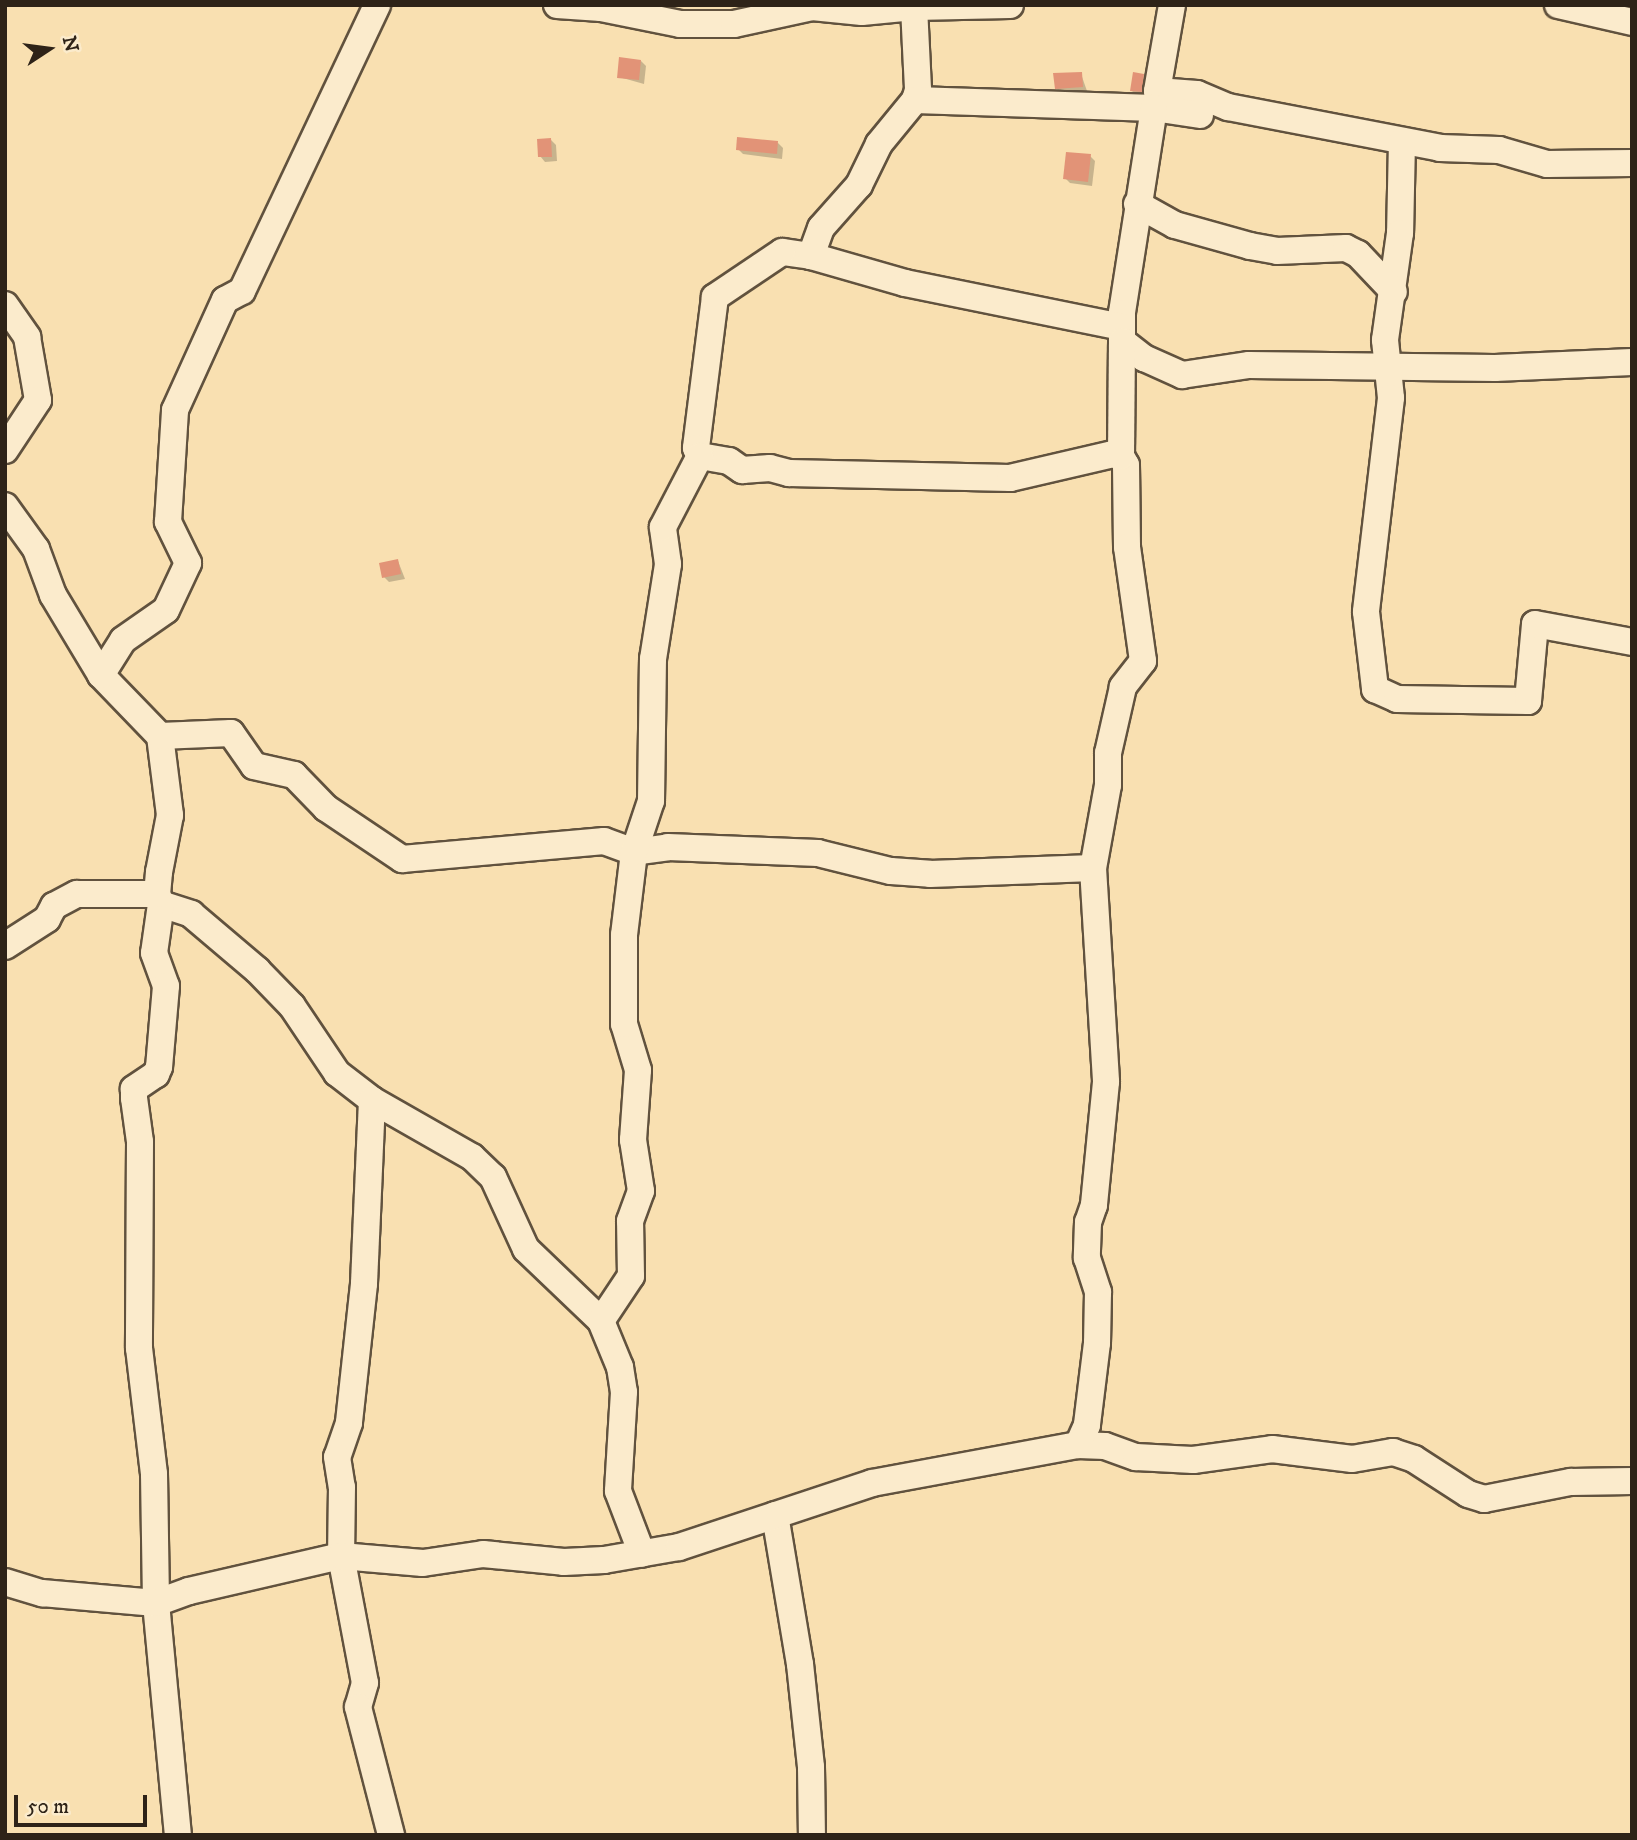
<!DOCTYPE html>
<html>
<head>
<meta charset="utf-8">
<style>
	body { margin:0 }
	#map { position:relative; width:1637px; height:1840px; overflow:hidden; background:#f9e0b1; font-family:"IM FELL DW Pica",serif }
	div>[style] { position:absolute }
	.shadow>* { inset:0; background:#0003 }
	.building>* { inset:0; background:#e29377 }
	.roads { filter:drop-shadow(2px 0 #61523e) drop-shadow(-2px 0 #61523e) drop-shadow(0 2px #61523e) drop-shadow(0 -2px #61523e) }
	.minor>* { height:26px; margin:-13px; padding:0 13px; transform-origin:13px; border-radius:13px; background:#fbebcc }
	span { translate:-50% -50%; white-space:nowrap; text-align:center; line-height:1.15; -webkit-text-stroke:5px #fbebcc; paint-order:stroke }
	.frame { position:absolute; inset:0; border:7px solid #2e2318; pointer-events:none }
	.north { position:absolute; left:14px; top:14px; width:70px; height:70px; -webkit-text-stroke:5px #fbebcc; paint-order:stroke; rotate:77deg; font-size:19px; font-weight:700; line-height:28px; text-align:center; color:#2e2318 }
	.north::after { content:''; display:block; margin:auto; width:24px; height:32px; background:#2e2318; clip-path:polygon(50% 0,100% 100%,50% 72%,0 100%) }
	.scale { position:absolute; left:14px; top:1795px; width:133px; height:32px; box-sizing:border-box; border:4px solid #2e2318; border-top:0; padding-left:9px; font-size:21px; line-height:24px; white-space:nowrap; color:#2e2318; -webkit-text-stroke:5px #fbebcc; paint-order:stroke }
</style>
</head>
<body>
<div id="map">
	<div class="shadow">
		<i style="clip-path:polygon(641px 61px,646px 66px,644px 84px,619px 77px)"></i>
		<i style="clip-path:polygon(1081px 74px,1087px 91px,1061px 93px,1056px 88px)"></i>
		<i style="clip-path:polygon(1143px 75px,1148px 80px,1146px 96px,1137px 96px,1132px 91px)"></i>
		<i style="clip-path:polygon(551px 140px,556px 145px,557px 161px,545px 162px,540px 156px)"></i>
		<i style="clip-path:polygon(778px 143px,783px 148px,782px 159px,743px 154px,738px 149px)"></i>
		<i style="clip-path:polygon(1090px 156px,1095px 161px,1092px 186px,1070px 183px,1065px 178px)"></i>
		<i style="clip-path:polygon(398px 561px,405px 579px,389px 582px,384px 577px)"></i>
	</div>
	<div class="building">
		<i style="clip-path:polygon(619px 57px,641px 60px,639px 80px,617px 78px)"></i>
		<i style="clip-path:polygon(1082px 72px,1083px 87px,1055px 89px,1053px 73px)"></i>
		<i style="clip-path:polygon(1133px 72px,1144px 74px,1142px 92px,1130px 91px)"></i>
		<i style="clip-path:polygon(737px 137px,778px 141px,777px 154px,736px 150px)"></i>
		<i style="clip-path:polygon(551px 138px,552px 157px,538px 157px,537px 139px)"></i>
		<i style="clip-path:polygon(1066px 152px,1091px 154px,1088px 182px,1063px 179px)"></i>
		<i style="clip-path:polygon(398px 559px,401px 574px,382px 578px,379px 563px)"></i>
	</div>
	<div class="roads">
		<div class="minor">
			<i style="left:557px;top:5px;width:44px;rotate:3.9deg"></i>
			<i style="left:601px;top:8px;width:81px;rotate:11.4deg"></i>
			<i style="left:680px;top:24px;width:54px"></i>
			<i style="left:734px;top:24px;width:80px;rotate:-12.3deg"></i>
			<i style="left:812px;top:7px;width:50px;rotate:5.7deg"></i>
			<i style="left:862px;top:12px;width:52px;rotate:-5.5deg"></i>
			<i style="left:1010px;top:5px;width:96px;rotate:178.8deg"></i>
			<i style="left:914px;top:7px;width:83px;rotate:87.2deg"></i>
			<i style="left:918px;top:90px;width:10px;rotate:107deg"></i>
			<i style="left:915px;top:100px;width:57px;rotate:129.3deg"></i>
			<i style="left:879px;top:144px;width:46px;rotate:116deg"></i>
			<i style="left:859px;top:185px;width:57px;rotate:131.5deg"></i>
			<i style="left:821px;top:228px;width:30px;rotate:110deg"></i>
			<i style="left:811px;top:256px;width:29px;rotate:-172deg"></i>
			<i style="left:782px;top:252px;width:81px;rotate:146.1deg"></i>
			<i style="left:715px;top:297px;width:152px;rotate:97.2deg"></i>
			<i style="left:696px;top:448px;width:9px;rotate:63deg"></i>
			<i style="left:700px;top:456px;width:29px;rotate:10deg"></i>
			<i style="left:729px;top:461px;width:16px;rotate:35deg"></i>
			<i style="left:742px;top:470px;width:28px;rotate:-4deg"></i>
			<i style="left:770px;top:468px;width:20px;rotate:15deg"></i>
			<i style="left:789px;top:473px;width:221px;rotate:1.3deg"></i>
			<i style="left:1010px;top:478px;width:106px;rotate:-13.1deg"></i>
			<i style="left:1113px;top:454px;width:8px;rotate:14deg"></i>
			<i style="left:1121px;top:456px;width:10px;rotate:61deg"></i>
			<i style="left:1126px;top:465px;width:82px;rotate:89.3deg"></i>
			<i style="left:1127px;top:547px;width:115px;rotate:82deg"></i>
			<i style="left:1143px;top:661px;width:33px;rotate:128deg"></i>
			<i style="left:1123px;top:687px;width:68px;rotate:102.8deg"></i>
			<i style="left:1108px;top:753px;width:32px;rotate:90deg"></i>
			<i style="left:1108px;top:785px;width:84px;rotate:100.2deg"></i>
			<i style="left:1093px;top:868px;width:214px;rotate:86.5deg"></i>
			<i style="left:1106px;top:1082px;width:124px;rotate:95.6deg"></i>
			<i style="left:1094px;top:1205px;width:18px;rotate:109deg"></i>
			<i style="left:1088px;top:1222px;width:36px;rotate:92deg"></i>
			<i style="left:1087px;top:1258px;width:36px;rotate:72deg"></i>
			<i style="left:1098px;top:1292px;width:51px;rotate:91.1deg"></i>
			<i style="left:1097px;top:1343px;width:83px;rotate:97deg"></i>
			<i style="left:1087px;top:1425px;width:22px;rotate:114deg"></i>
			<i style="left:1172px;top:5px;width:87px;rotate:99.9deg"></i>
			<i style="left:1157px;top:91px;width:40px;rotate:4.3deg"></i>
			<i style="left:1197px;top:94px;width:34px;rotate:23deg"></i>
			<i style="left:1228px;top:107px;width:216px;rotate:10.9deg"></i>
			<i style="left:1440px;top:148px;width:59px;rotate:1.9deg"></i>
			<i style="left:1499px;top:150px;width:50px;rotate:16.3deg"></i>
			<i style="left:1547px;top:164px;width:85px;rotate:-0.7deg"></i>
			<i style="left:1558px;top:5px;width:76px;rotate:12.9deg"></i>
			<i style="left:915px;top:100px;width:239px;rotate:1.9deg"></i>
			<i style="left:1200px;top:115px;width:47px;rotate:-171.3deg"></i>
			<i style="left:1154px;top:108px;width:207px;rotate:98.9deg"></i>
			<i style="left:1122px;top:313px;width:28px;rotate:90deg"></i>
			<i style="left:1122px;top:341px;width:28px;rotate:38deg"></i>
			<i style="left:1144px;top:358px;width:42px;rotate:24.1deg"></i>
			<i style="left:1182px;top:375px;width:68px;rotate:-8.5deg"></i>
			<i style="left:1249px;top:365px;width:246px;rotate:0.7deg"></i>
			<i style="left:1495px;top:368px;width:137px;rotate:-2.5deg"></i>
			<i style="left:1402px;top:141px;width:92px;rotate:91.2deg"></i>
			<i style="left:1400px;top:233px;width:108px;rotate:98deg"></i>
			<i style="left:1385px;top:340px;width:58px;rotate:84.1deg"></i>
			<i style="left:1391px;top:398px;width:215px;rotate:96.7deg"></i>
			<i style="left:1366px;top:612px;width:78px;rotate:83.3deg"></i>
			<i style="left:1375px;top:689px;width:24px;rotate:24deg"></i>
			<i style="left:1397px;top:699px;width:131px;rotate:0.9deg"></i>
			<i style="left:1528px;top:701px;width:77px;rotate:-84.8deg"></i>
			<i style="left:1535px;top:624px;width:99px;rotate:10.5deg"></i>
			<i style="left:1137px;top:204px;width:43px;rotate:28.9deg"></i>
			<i style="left:1175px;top:225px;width:78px;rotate:15.6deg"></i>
			<i style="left:1250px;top:246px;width:27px;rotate:10deg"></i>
			<i style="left:1277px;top:251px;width:69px;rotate:-2.5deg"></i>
			<i style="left:1346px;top:248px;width:13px;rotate:27deg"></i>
			<i style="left:1358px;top:254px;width:52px;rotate:46.5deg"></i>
			<i style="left:811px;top:256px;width:98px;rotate:16deg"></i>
			<i style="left:905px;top:283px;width:221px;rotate:11.5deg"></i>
			<i style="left:5px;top:305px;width:39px;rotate:55deg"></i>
			<i style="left:27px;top:337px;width:64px;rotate:80.1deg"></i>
			<i style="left:38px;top:400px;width:60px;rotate:123.4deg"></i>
			<i style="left:1121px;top:456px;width:115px;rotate:-89.5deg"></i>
			<i style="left:5px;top:506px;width:53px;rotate:54.2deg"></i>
			<i style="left:36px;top:549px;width:49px;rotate:69.7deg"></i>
			<i style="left:53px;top:595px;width:93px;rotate:59deg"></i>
			<i style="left:101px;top:675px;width:85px;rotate:46deg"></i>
			<i style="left:160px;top:736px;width:80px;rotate:82.8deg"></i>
			<i style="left:170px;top:815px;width:58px;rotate:100.9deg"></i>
			<i style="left:159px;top:872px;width:22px;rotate:95deg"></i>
			<i style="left:157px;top:894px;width:11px;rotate:68deg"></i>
			<i style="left:161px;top:904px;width:32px;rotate:18deg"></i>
			<i style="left:191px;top:914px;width:87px;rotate:40.3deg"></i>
			<i style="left:257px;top:970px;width:50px;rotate:45.8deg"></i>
			<i style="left:292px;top:1006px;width:81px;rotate:56.1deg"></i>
			<i style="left:337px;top:1073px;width:44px;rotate:37.6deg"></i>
			<i style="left:372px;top:1100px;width:115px;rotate:29.7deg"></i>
			<i style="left:472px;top:1157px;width:29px;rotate:44deg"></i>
			<i style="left:493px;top:1177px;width:79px;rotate:65.4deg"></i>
			<i style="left:526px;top:1249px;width:104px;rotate:43.8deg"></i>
			<i style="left:601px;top:1321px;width:50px;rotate:67.6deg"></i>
			<i style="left:620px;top:1367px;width:25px;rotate:81deg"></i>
			<i style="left:624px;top:1392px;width:99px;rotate:93.5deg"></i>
			<i style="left:618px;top:1491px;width:67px;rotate:69.1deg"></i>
			<i style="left:101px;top:675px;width:41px;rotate:-57.8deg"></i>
			<i style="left:123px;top:640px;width:52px;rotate:-34.9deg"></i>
			<i style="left:166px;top:610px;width:52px;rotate:-64.9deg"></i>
			<i style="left:188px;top:563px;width:46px;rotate:-116deg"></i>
			<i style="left:168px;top:522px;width:112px;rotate:-86.4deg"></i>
			<i style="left:175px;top:410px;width:121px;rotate:-65.6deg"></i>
			<i style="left:225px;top:300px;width:19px;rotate:-28deg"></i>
			<i style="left:242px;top:291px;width:316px;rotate:-64.7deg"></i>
			<i style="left:160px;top:736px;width:71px;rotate:-2.4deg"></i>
			<i style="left:231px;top:733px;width:40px;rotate:55.1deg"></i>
			<i style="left:254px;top:766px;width:41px;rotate:12.7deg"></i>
			<i style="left:294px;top:775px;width:46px;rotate:45.9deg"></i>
			<i style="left:326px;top:808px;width:92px;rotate:33.9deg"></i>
			<i style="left:402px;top:859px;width:203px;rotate:-5.1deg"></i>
			<i style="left:604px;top:841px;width:32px;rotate:20deg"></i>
			<i style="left:634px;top:852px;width:34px;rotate:-8deg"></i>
			<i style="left:668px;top:847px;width:150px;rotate:2.3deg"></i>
			<i style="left:818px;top:853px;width:75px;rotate:13.9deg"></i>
			<i style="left:891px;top:871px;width:39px;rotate:4deg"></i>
			<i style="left:930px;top:874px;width:163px;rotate:-2.1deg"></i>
			<i style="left:161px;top:904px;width:49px;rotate:98.1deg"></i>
			<i style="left:154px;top:953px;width:35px;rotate:70deg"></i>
			<i style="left:166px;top:986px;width:81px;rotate:94.9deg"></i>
			<i style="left:159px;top:1067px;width:8px;rotate:113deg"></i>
			<i style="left:156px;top:1074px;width:27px;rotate:146deg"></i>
			<i style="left:134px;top:1089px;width:9px;rotate:90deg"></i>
			<i style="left:134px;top:1098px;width:44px;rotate:82.2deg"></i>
			<i style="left:140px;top:1142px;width:206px;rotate:90.3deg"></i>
			<i style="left:139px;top:1348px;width:127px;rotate:83.2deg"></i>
			<i style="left:154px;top:1474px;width:129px;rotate:89.1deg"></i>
			<i style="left:156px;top:1603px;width:233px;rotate:84.6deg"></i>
			<i style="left:5px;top:946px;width:50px;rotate:-32.7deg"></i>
			<i style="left:47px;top:919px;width:15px;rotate:-62deg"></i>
			<i style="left:54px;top:906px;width:26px;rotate:-28deg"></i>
			<i style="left:77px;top:894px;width:80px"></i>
			<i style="left:372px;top:1100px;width:184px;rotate:92.5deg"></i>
			<i style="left:364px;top:1284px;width:140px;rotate:96.2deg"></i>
			<i style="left:349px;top:1423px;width:36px;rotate:109deg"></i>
			<i style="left:337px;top:1457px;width:30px;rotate:81deg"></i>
			<i style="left:342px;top:1487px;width:69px;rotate:90.8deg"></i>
			<i style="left:341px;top:1556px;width:129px;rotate:79.3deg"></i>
			<i style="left:365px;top:1683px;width:25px;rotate:106deg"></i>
			<i style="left:358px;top:1707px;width:132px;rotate:75.5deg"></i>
			<i style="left:601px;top:1321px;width:54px;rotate:-56.3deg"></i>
			<i style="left:631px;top:1276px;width:55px;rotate:-91deg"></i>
			<i style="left:630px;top:1221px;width:32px;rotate:-70deg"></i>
			<i style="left:641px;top:1191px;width:52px;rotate:-98.9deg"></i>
			<i style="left:633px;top:1140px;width:70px;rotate:-85.9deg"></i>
			<i style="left:638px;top:1070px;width:48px;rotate:-106.9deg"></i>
			<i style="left:624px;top:1024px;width:89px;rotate:-90deg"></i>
			<i style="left:624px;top:935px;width:84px;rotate:-83.1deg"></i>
			<i style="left:634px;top:852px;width:54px;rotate:-71.6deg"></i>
			<i style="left:651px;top:801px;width:142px;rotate:-89.2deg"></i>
			<i style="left:653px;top:659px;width:96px;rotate:-81deg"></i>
			<i style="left:668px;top:564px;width:37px;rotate:-98deg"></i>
			<i style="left:663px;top:527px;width:80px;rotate:-62.5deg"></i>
			<i style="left:775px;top:1515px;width:151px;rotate:80.5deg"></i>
			<i style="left:800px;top:1664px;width:104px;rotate:83.9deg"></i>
			<i style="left:811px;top:1767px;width:68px;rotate:89.2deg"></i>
			<i style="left:5px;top:1582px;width:39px;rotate:17deg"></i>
			<i style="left:42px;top:1593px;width:114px;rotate:5deg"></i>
			<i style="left:156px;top:1603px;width:35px;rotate:-20deg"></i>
			<i style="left:189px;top:1591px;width:156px;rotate:-13deg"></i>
			<i style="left:341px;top:1556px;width:82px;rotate:4.9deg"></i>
			<i style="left:423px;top:1563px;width:61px;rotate:-8.5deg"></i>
			<i style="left:483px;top:1554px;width:81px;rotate:5.6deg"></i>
			<i style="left:564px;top:1562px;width:40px;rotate:-2.9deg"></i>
			<i style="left:604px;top:1560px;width:76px;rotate:-9.8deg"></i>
			<i style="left:679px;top:1547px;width:203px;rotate:-18.3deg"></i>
			<i style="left:872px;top:1483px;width:209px;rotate:-10.5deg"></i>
			<i style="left:1078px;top:1445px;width:27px;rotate:2deg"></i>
			<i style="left:1105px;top:1446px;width:33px;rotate:20deg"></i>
			<i style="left:1136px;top:1457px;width:57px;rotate:3deg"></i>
			<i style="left:1193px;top:1460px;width:80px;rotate:-7.9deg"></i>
			<i style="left:1272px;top:1449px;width:81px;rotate:7.1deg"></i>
			<i style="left:1352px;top:1459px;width:42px;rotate:-9.7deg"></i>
			<i style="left:1393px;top:1452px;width:22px;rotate:18deg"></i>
			<i style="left:1414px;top:1459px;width:64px;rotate:32.9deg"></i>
			<i style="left:1468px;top:1494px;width:17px;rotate:17deg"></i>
			<i style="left:1484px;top:1499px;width:89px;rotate:-11.1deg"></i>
			<i style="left:1571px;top:1482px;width:61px;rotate:-0.9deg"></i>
		</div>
	</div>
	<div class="frame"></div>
	<div class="north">N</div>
	<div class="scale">50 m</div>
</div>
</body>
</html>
